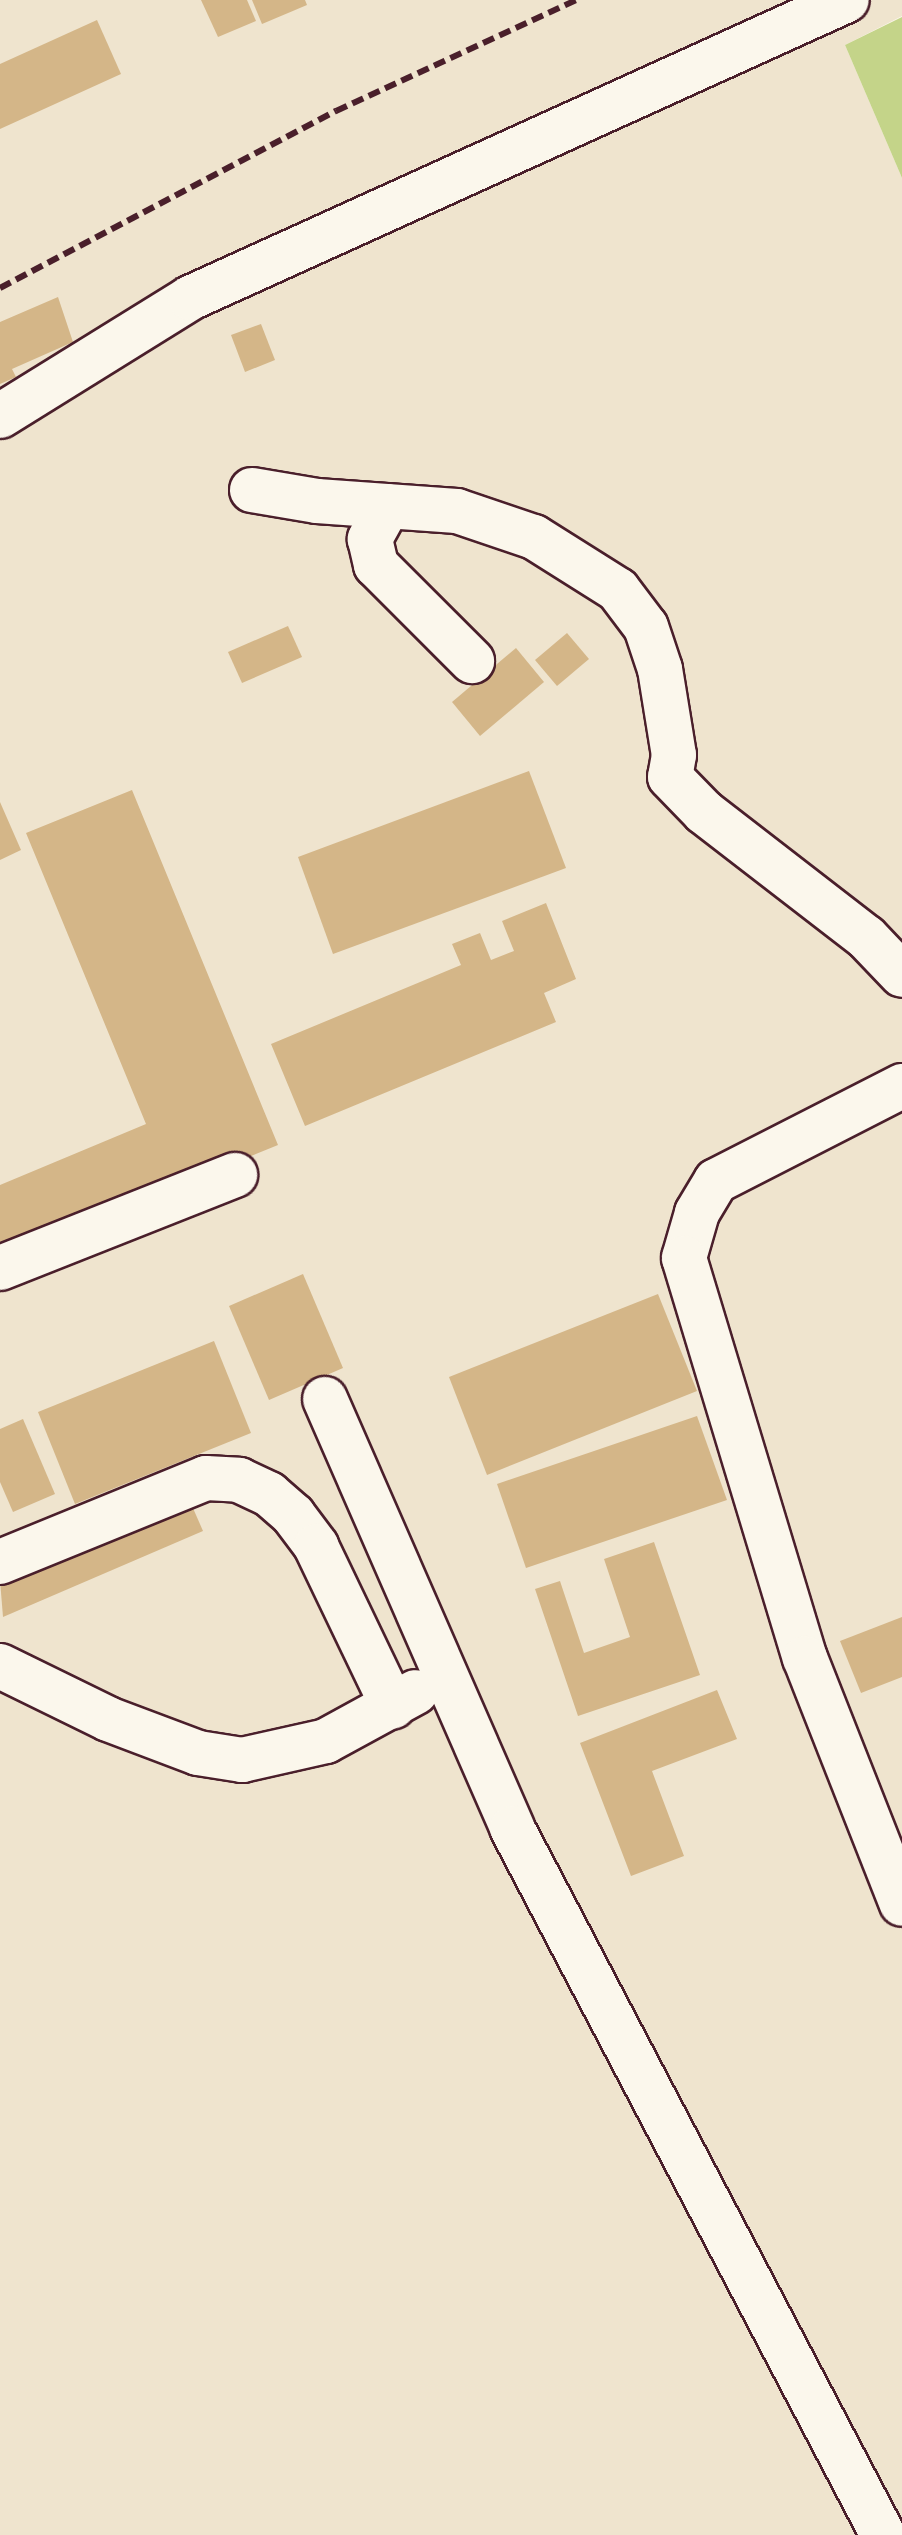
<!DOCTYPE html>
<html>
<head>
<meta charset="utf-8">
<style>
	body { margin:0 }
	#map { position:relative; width:902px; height:2535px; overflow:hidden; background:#fbf7ec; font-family:"Architects Daughter",sans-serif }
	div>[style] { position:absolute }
	.built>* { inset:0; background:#efe4ce }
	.green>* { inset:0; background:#c4d489 }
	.building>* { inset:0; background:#d4b688 }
	.roads { filter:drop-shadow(2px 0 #4a1f2b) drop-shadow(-2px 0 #4a1f2b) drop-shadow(0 2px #4a1f2b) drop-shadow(0 -2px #4a1f2b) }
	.minor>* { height:44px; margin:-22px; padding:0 22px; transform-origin:22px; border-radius:22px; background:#fbf7ec }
	.rail>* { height:6px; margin-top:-3px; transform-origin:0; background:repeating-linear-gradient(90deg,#4a1f2b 0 12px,transparent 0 18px) }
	span { translate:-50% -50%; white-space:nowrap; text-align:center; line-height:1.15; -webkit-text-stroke:8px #fbf7ec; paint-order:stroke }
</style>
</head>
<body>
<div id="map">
	<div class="built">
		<i style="clip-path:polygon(0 0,902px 0,902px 16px,845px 45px,902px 178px,902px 2535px,0 2535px)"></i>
	</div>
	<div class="green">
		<i style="clip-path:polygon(902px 17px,902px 178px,845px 45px)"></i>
	</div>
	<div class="building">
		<i style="clip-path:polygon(201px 0,247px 0,256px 21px,218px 37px)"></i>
		<i style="clip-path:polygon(252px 0,305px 0,307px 5px,262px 24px)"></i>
		<i style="clip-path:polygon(97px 20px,121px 74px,0 129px,0 64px)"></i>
		<i style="clip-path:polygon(58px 297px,73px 342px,12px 369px,16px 377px,0 384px,0 322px)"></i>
		<i style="clip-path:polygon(261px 324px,275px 360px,245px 372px,231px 335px)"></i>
		<i style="clip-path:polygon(288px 626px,302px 657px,242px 683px,228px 652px)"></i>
		<i style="clip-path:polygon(567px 633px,589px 659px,557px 686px,535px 660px)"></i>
		<i style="clip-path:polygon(516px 648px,544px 682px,480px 736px,452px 702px)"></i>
		<i style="clip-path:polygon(529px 771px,566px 868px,333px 954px,298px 857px)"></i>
		<i style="clip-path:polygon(132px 790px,278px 1145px,0 1259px,0 1185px,146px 1124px,26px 833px)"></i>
		<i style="clip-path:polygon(0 802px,21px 850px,0 860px)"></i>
		<i style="clip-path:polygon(546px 903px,576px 979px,544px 993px,556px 1022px,305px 1126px,271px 1044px,461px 965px,452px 944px,480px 933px,491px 960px,514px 951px,502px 921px)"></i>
		<i style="clip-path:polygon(303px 1274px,343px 1368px,269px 1400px,229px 1306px)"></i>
		<i style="clip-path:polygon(658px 1294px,697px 1391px,487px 1475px,449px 1377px)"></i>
		<i style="clip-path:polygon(214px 1341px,251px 1433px,75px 1504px,38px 1412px)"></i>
		<i style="clip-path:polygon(697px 1416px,727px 1500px,526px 1568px,497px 1484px)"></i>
		<i style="clip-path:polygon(23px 1419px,55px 1494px,13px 1512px,0 1482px,0 1429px)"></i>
		<i style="clip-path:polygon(189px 1499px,203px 1531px,3px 1617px,0 1580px)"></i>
		<i style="clip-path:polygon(654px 1542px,700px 1675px,578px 1716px,535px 1589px,560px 1581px,584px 1653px,630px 1637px,604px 1559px)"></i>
		<i style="clip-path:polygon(902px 1617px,902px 1677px,861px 1693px,840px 1641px)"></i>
		<i style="clip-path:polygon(717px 1690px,737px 1739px,652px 1771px,684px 1856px,631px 1876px,580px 1743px)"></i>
	</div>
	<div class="roads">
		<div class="minor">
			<i style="left:0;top:416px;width:224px;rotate:-31.8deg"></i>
			<i style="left:190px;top:298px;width:721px;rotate:-24.4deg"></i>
			<i style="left:252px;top:490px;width:66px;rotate:9.6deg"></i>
			<i style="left:317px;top:501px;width:140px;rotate:4.1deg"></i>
			<i style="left:457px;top:511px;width:81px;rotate:18.7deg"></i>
			<i style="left:534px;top:537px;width:99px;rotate:32.2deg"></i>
			<i style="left:618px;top:590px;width:46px;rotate:52.9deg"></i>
			<i style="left:646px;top:627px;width:44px;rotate:71.6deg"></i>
			<i style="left:660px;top:669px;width:87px;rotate:80.8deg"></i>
			<i style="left:674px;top:755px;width:22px;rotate:100deg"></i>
			<i style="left:670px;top:777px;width:49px;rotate:45.8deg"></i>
			<i style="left:704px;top:812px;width:205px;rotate:37.7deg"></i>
			<i style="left:866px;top:937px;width:52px;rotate:46.5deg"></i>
			<i style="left:388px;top:506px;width:38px;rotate:119deg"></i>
			<i style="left:370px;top:539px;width:27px;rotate:77deg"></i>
			<i style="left:376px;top:565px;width:136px;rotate:45deg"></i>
			<i style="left:902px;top:1086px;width:209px;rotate:152.9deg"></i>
			<i style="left:716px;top:1181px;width:37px;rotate:121deg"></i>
			<i style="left:697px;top:1213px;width:47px;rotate:106.1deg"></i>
			<i style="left:684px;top:1258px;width:418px;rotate:73.2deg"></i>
			<i style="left:805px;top:1658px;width:264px;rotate:68.5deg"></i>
			<i style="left:0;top:1268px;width:253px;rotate:-21.6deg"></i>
			<i style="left:325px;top:1399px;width:468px;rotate:66.4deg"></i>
			<i style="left:512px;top:1828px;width:798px;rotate:62.31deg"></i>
			<i style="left:0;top:1562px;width:222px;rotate:-22.2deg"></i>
			<i style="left:206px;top:1478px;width:33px;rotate:3deg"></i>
			<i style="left:239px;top:1480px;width:33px;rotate:25deg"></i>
			<i style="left:269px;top:1494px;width:32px;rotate:41deg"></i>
			<i style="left:293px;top:1515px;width:39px;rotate:53deg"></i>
			<i style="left:316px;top:1546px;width:178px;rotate:64.4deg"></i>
			<i style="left:0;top:1666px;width:120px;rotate:26.1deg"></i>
			<i style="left:108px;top:1719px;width:96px;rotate:20.7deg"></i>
			<i style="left:198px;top:1753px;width:45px;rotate:9deg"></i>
			<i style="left:242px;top:1760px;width:86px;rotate:-12.7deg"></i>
			<i style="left:326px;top:1741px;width:102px;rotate:-28.6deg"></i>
		</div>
	</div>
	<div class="rail">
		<i style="left:0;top:288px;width:380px;rotate:-27.8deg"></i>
		<i style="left:336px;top:111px;width:264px;rotate:-24.8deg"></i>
	</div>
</div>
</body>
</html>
